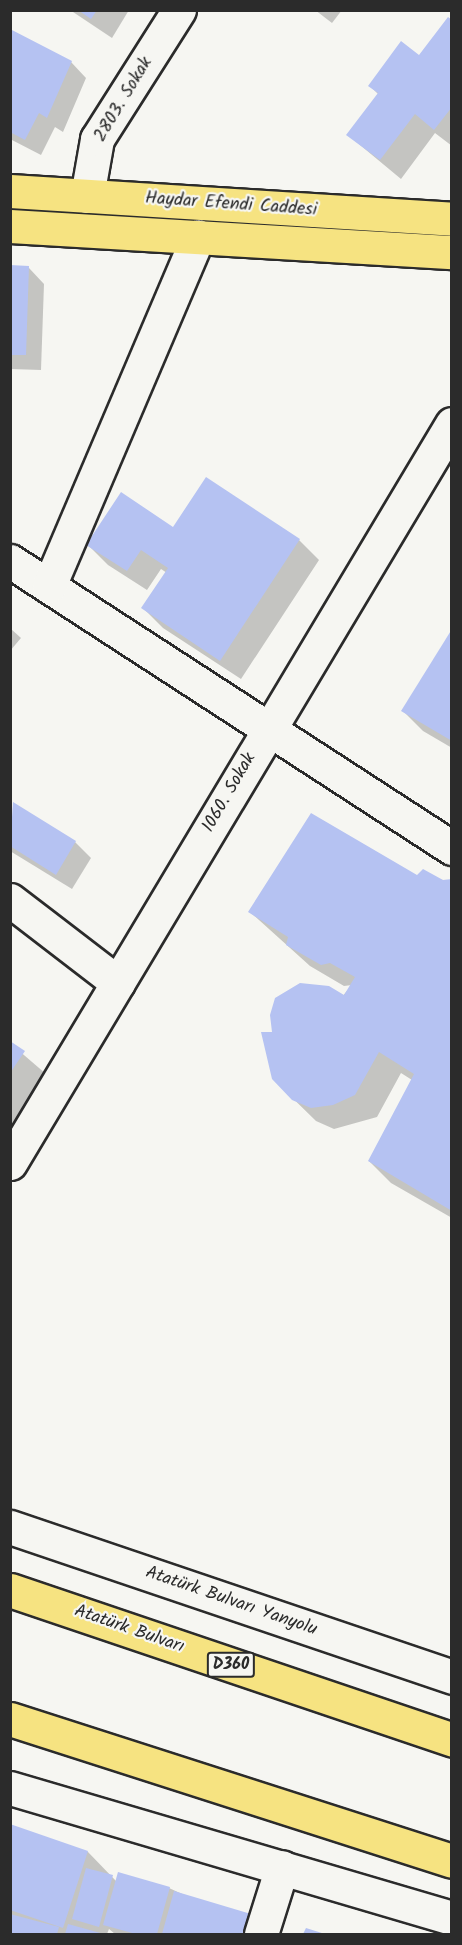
<!DOCTYPE html>
<html>
<head>
<meta charset="utf-8">
<style>
	body { margin:0 }
	#map { position:relative; width:462px; height:1945px; overflow:hidden; background:#f6f6f2; font-family:Kalam,sans-serif }
	div>[style] { position:absolute }
	.shadow>* { inset:0; background:#0003 }
	.building>* { inset:0; background:#b5c2f2 }
	.roads { filter:drop-shadow(2px 0 #2b2b2b) drop-shadow(-2px 0 #2b2b2b) drop-shadow(0 2px #2b2b2b) drop-shadow(0 -2px #2b2b2b) }
	.minor>* { height:33px; margin:-16.5px; padding:0 16.5px; transform-origin:16.5px; border-radius:16.5px; background:#f6f6f2 }
	.major>* { height:33px; margin:-16.5px; padding:0 16.5px; transform-origin:16.5px; border-radius:16.5px; background:#f6e381 }
	.highway>* { height:33px; margin:-16.5px; padding:0 16.5px; transform-origin:16.5px; border-radius:16.5px; background:#f6e381 }
	span { translate:-50% -50%; white-space:nowrap; text-align:center; line-height:1.15; -webkit-text-stroke:4.5px #f6f6f2; paint-order:stroke }
	.shield-label span { padding:2px 4px; background:#f6f6f2; border:2px solid; border-radius:4px; -webkit-text-stroke-width:0 }
	.shield-label { font-size:16px; color:#2b2b2b; font-weight:700 }
	.street-label { font-size:18px; color:#2b2b2b }
	.frame { position:absolute; inset:0; border:12px solid #2b2b2b; pointer-events:none }
</style>
</head>
<body>
<div id="map">
	<div class="shadow">
		<i style="clip-path:polygon(70px 10px,129px 10px,112px 38px)"></i>
		<i style="clip-path:polygon(315px 10px,342px 10px,332px 23px)"></i>
		<i style="clip-path:polygon(452px 21px,452px 146px,435px 133px,401px 179px,348px 135px,378px 94px,370px 86px,419px 57px)"></i>
		<i style="clip-path:polygon(10px 31px,71px 62px,86px 78px,63px 132px,55px 127px,41px 155px,10px 139px)"></i>
		<i style="clip-path:polygon(10px 267px,29px 268px,44px 284px,41px 370px,10px 369px)"></i>
		<i style="clip-path:polygon(207px 479px,299px 540px,319px 560px,241px 679px,163px 628px,143px 608px,167px 573px,161px 569px,147px 590px,108px 565px,88px 545px,174px 529px)"></i>
		<i style="clip-path:polygon(10px 628px,21px 638px,10px 651px)"></i>
		<i style="clip-path:polygon(452px 632px,452px 748px,423px 731px,403px 711px)"></i>
		<i style="clip-path:polygon(14px 804px,75px 842px,91px 858px,72px 889px,10px 851px)"></i>
		<i style="clip-path:polygon(417px 877px,452px 881px,452px 1218px,391px 1183px,369px 1161px,412px 1080px,401px 1073px,377px 1117px,334px 1129px,316px 1121px,273px 1079px,352px 985px,344px 986px,310px 966px,250px 912px)"></i>
		<i style="clip-path:polygon(10px 1043px,46px 1074px,10px 1129px)"></i>
		<i style="clip-path:polygon(10px 1826px,88px 1852px,117px 1882px,169px 1888px,270px 1934px,115px 1934px,109px 1929px,107px 1934px,10px 1934px)"></i>
	</div>
	<div class="building">
		<i style="clip-path:polygon(78px 10px,97px 10px,91px 19px)"></i>
		<i style="clip-path:polygon(448px 17px,452px 20px,452px 107px,434px 130px,415px 114px,380px 160px,346px 135px,378px 93px,368px 86px,401px 41px,419px 55px)"></i>
		<i style="clip-path:polygon(10px 29px,72px 61px,47px 118px,39px 113px,25px 140px,10px 132px)"></i>
		<i style="clip-path:polygon(10px 265px,29px 266px,26px 355px,10px 355px)"></i>
		<i style="clip-path:polygon(206px 477px,300px 539px,220px 661px,141px 608px,168px 568px,141px 550px,127px 571px,86px 545px,121px 492px,173px 527px)"></i>
		<i style="clip-path:polygon(452px 629px,452px 741px,401px 711px)"></i>
		<i style="clip-path:polygon(13px 802px,76px 841px,56px 875px,10px 846px)"></i>
		<i style="clip-path:polygon(311px 813px,417px 875px,423px 869px,443px 880px,452px 879px,452px 1211px,368px 1161px,414px 1074px,379px 1052px,355px 1095px,333px 1105px,311px 1108px,292px 1100px,272px 1079px,261px 1032px,272px 1032px,270px 1015px,275px 998px,300px 983px,329px 986px,344px 995px,355px 977px,330px 963px,321px 965px,286px 945px,288px 937px,248px 912px)"></i>
		<i style="clip-path:polygon(10px 1041px,25px 1051px,10px 1073px)"></i>
		<i style="clip-path:polygon(10px 1824px,88px 1851px,63px 1928px,10px 1910px)"></i>
		<i style="clip-path:polygon(86px 1868px,113px 1875px,99px 1927px,72px 1919px)"></i>
		<i style="clip-path:polygon(118px 1872px,170px 1887px,157px 1934px,136px 1934px,103px 1925px)"></i>
		<i style="clip-path:polygon(174px 1891px,251px 1914px,245px 1934px,162px 1934px)"></i>
		<i style="clip-path:polygon(10px 1914px,59px 1927px,57px 1934px,10px 1934px)"></i>
		<i style="clip-path:polygon(68px 1924px,104px 1934px,65px 1934px)"></i>
		<i style="clip-path:polygon(306px 1928px,325px 1934px,303px 1934px)"></i>
	</div>
	<div class="roads">
		<div class="minor">
			<i style="left:87px;top:196px;width:58px;rotate:-80deg"></i>
			<i style="left:97px;top:139px;width:153px;rotate:-57.6deg"></i>
			<i style="left:10px;top:561px;width:527px;rotate:33deg"></i>
			<i style="left:49px;top:586px;width:380px;rotate:-66.9deg"></i>
			<i style="left:10px;top:900px;width:136px;rotate:37.5deg"></i>
			<i style="left:10px;top:1163px;width:861px;rotate:-59.12deg"></i>
			<i style="left:10px;top:1527px;width:467px;rotate:18.7deg"></i>
			<i style="left:10px;top:1788px;width:461px;rotate:16.4deg"></i>
			<i style="left:261px;top:1934px;width:70px;rotate:-72.6deg"></i>
		</div>
		<div class="major">
			<i style="left:10px;top:191px;width:443px;rotate:3.6deg"></i>
			<i style="left:10px;top:226px;width:443px;rotate:3.4deg"></i>
		</div>
		<div class="highway">
			<i style="left:10px;top:1590px;width:467px;rotate:18.7deg"></i>
			<i style="left:10px;top:1719px;width:464px;rotate:17.8deg"></i>
		</div>
	</div>
	<div class="shield-label">
		<span style="left:231px;top:1665px">D360</span>
	</div>
	<div class="street-label">
		<span style="left:124px;top:100px;rotate:-59deg">2803. Sokak</span>
		<span style="left:231px;top:205px;rotate:4deg">Haydar Efendi Caddesi</span>
		<span style="left:230px;top:793px;rotate:-60deg">1060. Sokak</span>
		<span style="left:231px;top:1602px;rotate:19deg">Atatürk Bulvarı Yanyolu</span>
		<span style="left:129px;top:1630px;rotate:19deg">Atatürk Bulvarı</span>
	</div>
	<div class="frame"></div>
</div>
</body>
</html>
